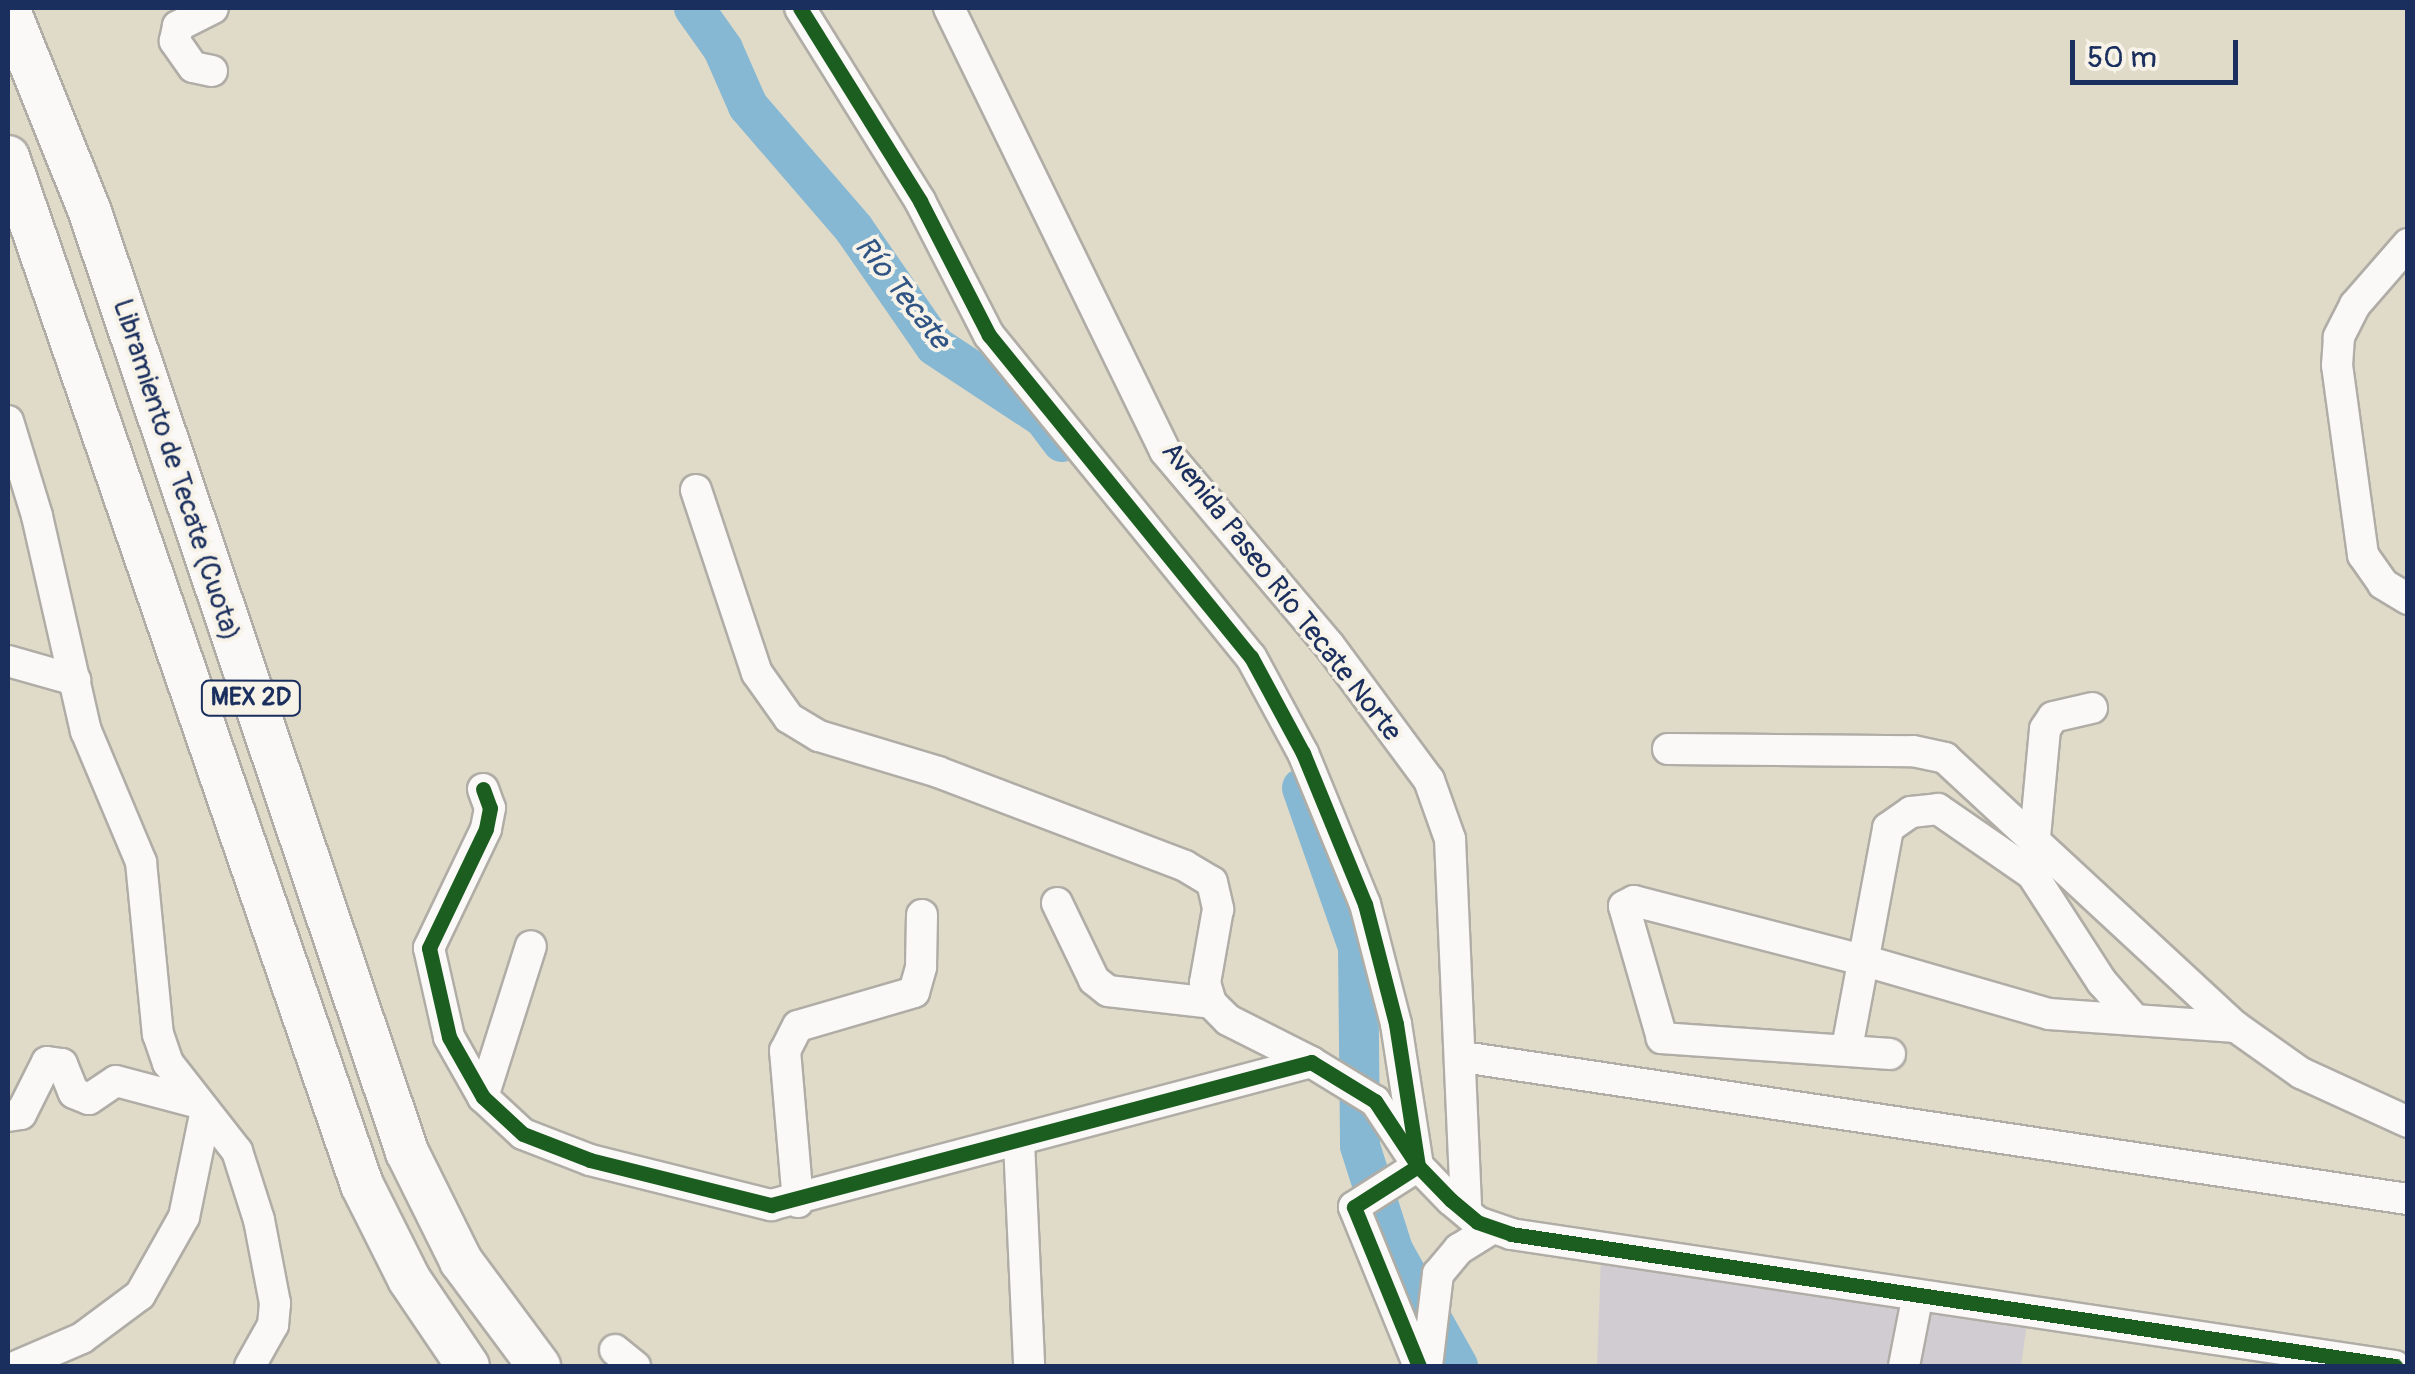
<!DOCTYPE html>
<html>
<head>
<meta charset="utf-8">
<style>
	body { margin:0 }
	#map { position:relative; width:2415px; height:1374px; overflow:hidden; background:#e0dac8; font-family:Pangolin,sans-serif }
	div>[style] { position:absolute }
	.industrial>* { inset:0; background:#d1ccd2 }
	.river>* { height:40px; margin:-20px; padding:0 20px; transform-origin:20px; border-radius:20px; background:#86b8d3 }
	.roads { filter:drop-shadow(2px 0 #afada6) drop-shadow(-2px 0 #afada6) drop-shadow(0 2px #afada6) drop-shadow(0 -2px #afada6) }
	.minor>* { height:30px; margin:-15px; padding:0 15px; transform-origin:15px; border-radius:15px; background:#faf9f7 }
	.highway>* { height:42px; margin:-21px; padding:0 21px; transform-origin:21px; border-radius:21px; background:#faf9f7 }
	.cycleway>* { height:15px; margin:-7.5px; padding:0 7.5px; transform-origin:7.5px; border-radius:7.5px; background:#1b5e20 }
	span { translate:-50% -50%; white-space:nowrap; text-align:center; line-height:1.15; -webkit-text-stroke:8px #f7f3e8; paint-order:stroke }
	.shield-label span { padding:2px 8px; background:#f7f3e8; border:2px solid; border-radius:8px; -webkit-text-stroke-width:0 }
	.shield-label { font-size:25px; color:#1b2f5e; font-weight:700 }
	.street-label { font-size:28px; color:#1b2f5e }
	.water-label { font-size:30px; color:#305483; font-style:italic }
	.frame { position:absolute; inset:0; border:10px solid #1b2f5e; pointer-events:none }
	.scale { position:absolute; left:2070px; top:40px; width:168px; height:45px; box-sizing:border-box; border:5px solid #1b2f5e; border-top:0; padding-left:12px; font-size:30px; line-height:35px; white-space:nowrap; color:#1b2f5e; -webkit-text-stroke:8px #f7f3e8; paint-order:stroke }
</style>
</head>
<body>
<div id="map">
	<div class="industrial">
		<i style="clip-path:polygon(1601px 1258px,2027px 1323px,2021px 1366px,1597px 1366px)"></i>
	</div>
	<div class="river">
		<i style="left:694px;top:8px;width:50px;rotate:54.7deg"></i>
		<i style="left:723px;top:49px;width:62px;rotate:66.3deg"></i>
		<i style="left:748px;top:106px;width:162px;rotate:49.2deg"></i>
		<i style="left:854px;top:229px;width:142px;rotate:55.3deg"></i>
		<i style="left:935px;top:346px;width:131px;rotate:33.4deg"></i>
		<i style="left:1044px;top:418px;width:30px;rotate:53deg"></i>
		<i style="left:1302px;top:788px;width:169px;rotate:70.6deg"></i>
		<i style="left:1358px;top:947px;width:199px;rotate:89.4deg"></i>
		<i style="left:1360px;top:1146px;width:109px;rotate:72.4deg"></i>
		<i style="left:1393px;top:1250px;width:133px;rotate:60.7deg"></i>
	</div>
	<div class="roads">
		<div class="minor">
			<i style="left:800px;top:8px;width:227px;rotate:58.1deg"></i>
			<i style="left:920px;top:201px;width:151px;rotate:62.8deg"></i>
			<i style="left:989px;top:335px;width:415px;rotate:50.9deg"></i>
			<i style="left:1251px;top:657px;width:109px;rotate:61.6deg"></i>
			<i style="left:1303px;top:753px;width:163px;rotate:67.7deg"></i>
			<i style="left:1365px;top:904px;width:124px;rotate:75.5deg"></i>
			<i style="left:1396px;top:1024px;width:144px;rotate:81.2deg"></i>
			<i style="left:1418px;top:1166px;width:47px;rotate:45.9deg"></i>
			<i style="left:1451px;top:1200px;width:34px;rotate:40deg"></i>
			<i style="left:1477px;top:1222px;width:36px;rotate:19deg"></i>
			<i style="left:1511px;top:1234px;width:894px;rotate:8.49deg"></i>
			<i style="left:949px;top:8px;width:493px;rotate:64deg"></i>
			<i style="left:1165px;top:451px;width:254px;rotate:49.8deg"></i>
			<i style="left:1329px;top:645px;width:168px;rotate:53.5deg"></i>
			<i style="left:1429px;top:780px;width:63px;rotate:70.4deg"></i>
			<i style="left:1450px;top:839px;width:373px;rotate:87.5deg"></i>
			<i style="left:212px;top:71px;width:19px;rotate:-168deg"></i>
			<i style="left:193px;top:67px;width:32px;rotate:-125deg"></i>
			<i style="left:175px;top:41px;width:15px;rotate:-79deg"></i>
			<i style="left:178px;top:26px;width:39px;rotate:-27deg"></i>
			<i style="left:2408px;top:244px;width:81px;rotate:131deg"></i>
			<i style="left:2355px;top:305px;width:36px;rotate:117deg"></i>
			<i style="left:2339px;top:337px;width:28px;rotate:94deg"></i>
			<i style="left:2337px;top:365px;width:192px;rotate:82.2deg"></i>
			<i style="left:2363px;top:555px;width:35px;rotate:55deg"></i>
			<i style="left:2383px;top:584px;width:29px;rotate:31deg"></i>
			<i style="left:8px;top:421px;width:99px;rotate:73deg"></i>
			<i style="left:37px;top:516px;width:221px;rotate:77.2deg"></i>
			<i style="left:86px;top:731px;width:142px;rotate:67.2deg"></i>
			<i style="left:141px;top:862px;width:173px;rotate:84.4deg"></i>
			<i style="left:158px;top:1034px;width:31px;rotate:71deg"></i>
			<i style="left:168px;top:1063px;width:112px;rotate:51.9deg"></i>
			<i style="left:237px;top:1151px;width:72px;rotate:72.3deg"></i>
			<i style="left:259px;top:1220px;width:85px;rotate:79.1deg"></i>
			<i style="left:275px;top:1303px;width:22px;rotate:95deg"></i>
			<i style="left:273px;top:1325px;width:47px;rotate:119.3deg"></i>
			<i style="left:696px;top:490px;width:193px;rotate:71.6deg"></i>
			<i style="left:757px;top:673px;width:55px;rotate:54.6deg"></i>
			<i style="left:789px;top:718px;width:35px;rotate:31deg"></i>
			<i style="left:819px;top:736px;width:124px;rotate:16.8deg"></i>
			<i style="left:938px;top:772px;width:264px;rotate:20.8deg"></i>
			<i style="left:1185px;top:866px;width:31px;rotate:31deg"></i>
			<i style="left:1212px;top:882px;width:28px;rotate:77deg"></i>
			<i style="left:1218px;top:909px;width:75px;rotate:100deg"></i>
			<i style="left:1205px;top:983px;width:21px;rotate:73deg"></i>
			<i style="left:1211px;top:1003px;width:24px;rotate:45deg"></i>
			<i style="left:1228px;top:1020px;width:93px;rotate:26.8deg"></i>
			<i style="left:8px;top:661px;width:70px;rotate:15.8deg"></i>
			<i style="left:1668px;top:749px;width:245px;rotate:0.5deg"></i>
			<i style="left:1913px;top:751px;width:33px;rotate:12deg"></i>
			<i style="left:1945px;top:758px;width:396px;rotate:42.8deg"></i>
			<i style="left:2236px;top:1027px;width:80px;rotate:35.3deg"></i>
			<i style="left:2301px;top:1073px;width:118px;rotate:24.6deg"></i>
			<i style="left:483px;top:789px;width:20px;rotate:70deg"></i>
			<i style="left:490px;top:808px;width:21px;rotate:101deg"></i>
			<i style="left:486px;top:829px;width:132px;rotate:115.6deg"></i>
			<i style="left:429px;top:948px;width:91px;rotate:77.3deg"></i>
			<i style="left:449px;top:1037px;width:69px;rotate:60.5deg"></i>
			<i style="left:483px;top:1097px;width:54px;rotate:42.8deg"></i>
			<i style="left:523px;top:1134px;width:72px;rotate:21.2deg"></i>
			<i style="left:590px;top:1160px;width:187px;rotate:14deg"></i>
			<i style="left:771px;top:1205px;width:559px;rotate:-14.83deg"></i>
			<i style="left:1311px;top:1062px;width:75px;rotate:31.4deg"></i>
			<i style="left:1375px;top:1101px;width:78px;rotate:56.5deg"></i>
			<i style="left:1418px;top:1166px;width:76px;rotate:147.4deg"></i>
			<i style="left:1354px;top:1207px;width:172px;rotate:67.8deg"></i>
			<i style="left:2035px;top:837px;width:108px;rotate:-84.7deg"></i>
			<i style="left:2045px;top:729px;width:14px;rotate:-56deg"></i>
			<i style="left:2053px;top:717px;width:40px;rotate:-13deg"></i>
			<i style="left:1057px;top:903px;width:85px;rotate:64.3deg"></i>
			<i style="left:1094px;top:980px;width:18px;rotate:38deg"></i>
			<i style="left:1108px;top:991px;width:104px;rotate:6.6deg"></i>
			<i style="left:1847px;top:1048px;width:224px;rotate:-79.4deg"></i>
			<i style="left:1888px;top:828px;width:28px;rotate:-35deg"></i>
			<i style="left:1911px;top:812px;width:27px;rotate:-6deg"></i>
			<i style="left:1938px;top:809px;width:114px;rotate:34.7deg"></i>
			<i style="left:2032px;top:874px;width:129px;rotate:57.1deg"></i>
			<i style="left:2102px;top:982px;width:50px;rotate:49deg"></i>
			<i style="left:2135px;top:1020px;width:101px;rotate:4deg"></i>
			<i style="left:1890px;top:1054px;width:229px;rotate:-176deg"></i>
			<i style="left:1662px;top:1038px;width:137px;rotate:-106.1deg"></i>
			<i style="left:1624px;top:906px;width:11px;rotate:-27deg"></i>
			<i style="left:1634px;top:901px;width:236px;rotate:14.5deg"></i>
			<i style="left:1862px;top:960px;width:195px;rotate:16.1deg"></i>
			<i style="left:2049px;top:1014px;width:86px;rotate:4deg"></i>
			<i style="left:1463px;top:1057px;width:956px;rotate:8.55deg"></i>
			<i style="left:483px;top:1097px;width:158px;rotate:-72.4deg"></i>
			<i style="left:8px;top:1116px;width:13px;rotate:-9deg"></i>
			<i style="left:21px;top:1114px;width:58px;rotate:-63.4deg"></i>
			<i style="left:47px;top:1062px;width:15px;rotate:8deg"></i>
			<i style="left:62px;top:1064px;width:31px;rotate:68deg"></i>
			<i style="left:74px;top:1093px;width:16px;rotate:22deg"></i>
			<i style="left:89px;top:1099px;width:32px;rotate:-34deg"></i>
			<i style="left:116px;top:1081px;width:82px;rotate:14.9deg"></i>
			<i style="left:1019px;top:1142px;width:224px;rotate:87.4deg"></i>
			<i style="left:798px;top:1202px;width:152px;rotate:-94.9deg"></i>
			<i style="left:785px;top:1051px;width:28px;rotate:-63deg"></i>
			<i style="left:798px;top:1026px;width:121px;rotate:-16.3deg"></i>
			<i style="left:914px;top:992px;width:26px;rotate:-74deg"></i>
			<i style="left:921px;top:967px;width:52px;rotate:-88.9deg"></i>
			<i style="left:615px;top:1350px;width:26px;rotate:39deg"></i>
			<i style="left:17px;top:1366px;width:71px;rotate:-23.3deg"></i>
			<i style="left:82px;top:1338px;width:72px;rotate:-36.6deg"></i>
			<i style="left:140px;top:1295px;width:90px;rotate:-60.6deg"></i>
			<i style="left:184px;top:1217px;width:104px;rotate:-78.4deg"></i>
			<i style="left:1427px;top:1366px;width:93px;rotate:-83.2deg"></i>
			<i style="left:1438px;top:1274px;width:33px;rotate:-50deg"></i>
			<i style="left:1459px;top:1249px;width:38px;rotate:-32deg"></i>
			<i style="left:1904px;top:1366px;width:68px;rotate:-79deg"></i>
		</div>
		<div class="highway">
			<i style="left:8px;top:8px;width:220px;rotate:68.1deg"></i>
			<i style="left:90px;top:212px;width:992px;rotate:71.36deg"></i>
			<i style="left:407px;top:1152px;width:122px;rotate:63.6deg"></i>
			<i style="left:461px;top:1261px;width:131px;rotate:53.4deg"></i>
			<i style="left:8px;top:157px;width:1087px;rotate:71deg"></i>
			<i style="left:362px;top:1185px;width:105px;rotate:63.4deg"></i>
			<i style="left:409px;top:1279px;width:105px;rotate:55.9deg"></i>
		</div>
	</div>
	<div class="cycleway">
		<i style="left:800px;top:8px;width:227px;rotate:58.1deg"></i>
		<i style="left:920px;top:201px;width:151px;rotate:62.8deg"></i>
		<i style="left:989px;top:335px;width:415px;rotate:50.9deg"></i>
		<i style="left:1251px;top:657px;width:109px;rotate:61.6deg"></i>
		<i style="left:1303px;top:753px;width:163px;rotate:67.7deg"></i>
		<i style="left:1365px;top:904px;width:124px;rotate:75.5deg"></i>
		<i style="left:1396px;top:1024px;width:144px;rotate:81.2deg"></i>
		<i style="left:1418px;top:1166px;width:47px;rotate:45.9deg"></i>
		<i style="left:1451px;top:1200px;width:34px;rotate:40deg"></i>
		<i style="left:1477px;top:1222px;width:36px;rotate:19deg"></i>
		<i style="left:1511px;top:1234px;width:894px;rotate:8.49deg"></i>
		<i style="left:483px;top:789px;width:20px;rotate:70deg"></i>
		<i style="left:490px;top:808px;width:21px;rotate:101deg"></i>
		<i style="left:486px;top:829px;width:132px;rotate:115.6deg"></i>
		<i style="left:429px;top:948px;width:91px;rotate:77.3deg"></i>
		<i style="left:449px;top:1037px;width:69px;rotate:60.5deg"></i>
		<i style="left:483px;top:1097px;width:54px;rotate:42.8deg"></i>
		<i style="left:523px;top:1134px;width:72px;rotate:21.2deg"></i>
		<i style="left:590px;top:1160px;width:187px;rotate:14deg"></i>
		<i style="left:771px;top:1205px;width:559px;rotate:-14.83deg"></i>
		<i style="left:1311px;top:1062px;width:75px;rotate:31.4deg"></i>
		<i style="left:1375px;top:1101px;width:78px;rotate:56.5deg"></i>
		<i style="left:1418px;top:1166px;width:76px;rotate:147.4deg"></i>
		<i style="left:1354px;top:1207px;width:172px;rotate:67.8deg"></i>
	</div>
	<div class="shield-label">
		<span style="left:251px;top:698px">MEX 2D</span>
	</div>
	<div class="street-label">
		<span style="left:176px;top:470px;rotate:72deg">Libramiento de Tecate (Cuota)</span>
		<span style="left:1281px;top:592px;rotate:52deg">Avenida Paseo Río Tecate Norte</span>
	</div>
	<div class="water-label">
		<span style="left:902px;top:293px;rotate:52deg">Río Tecate</span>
	</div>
	<div class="frame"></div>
	<div class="scale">50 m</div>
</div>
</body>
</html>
